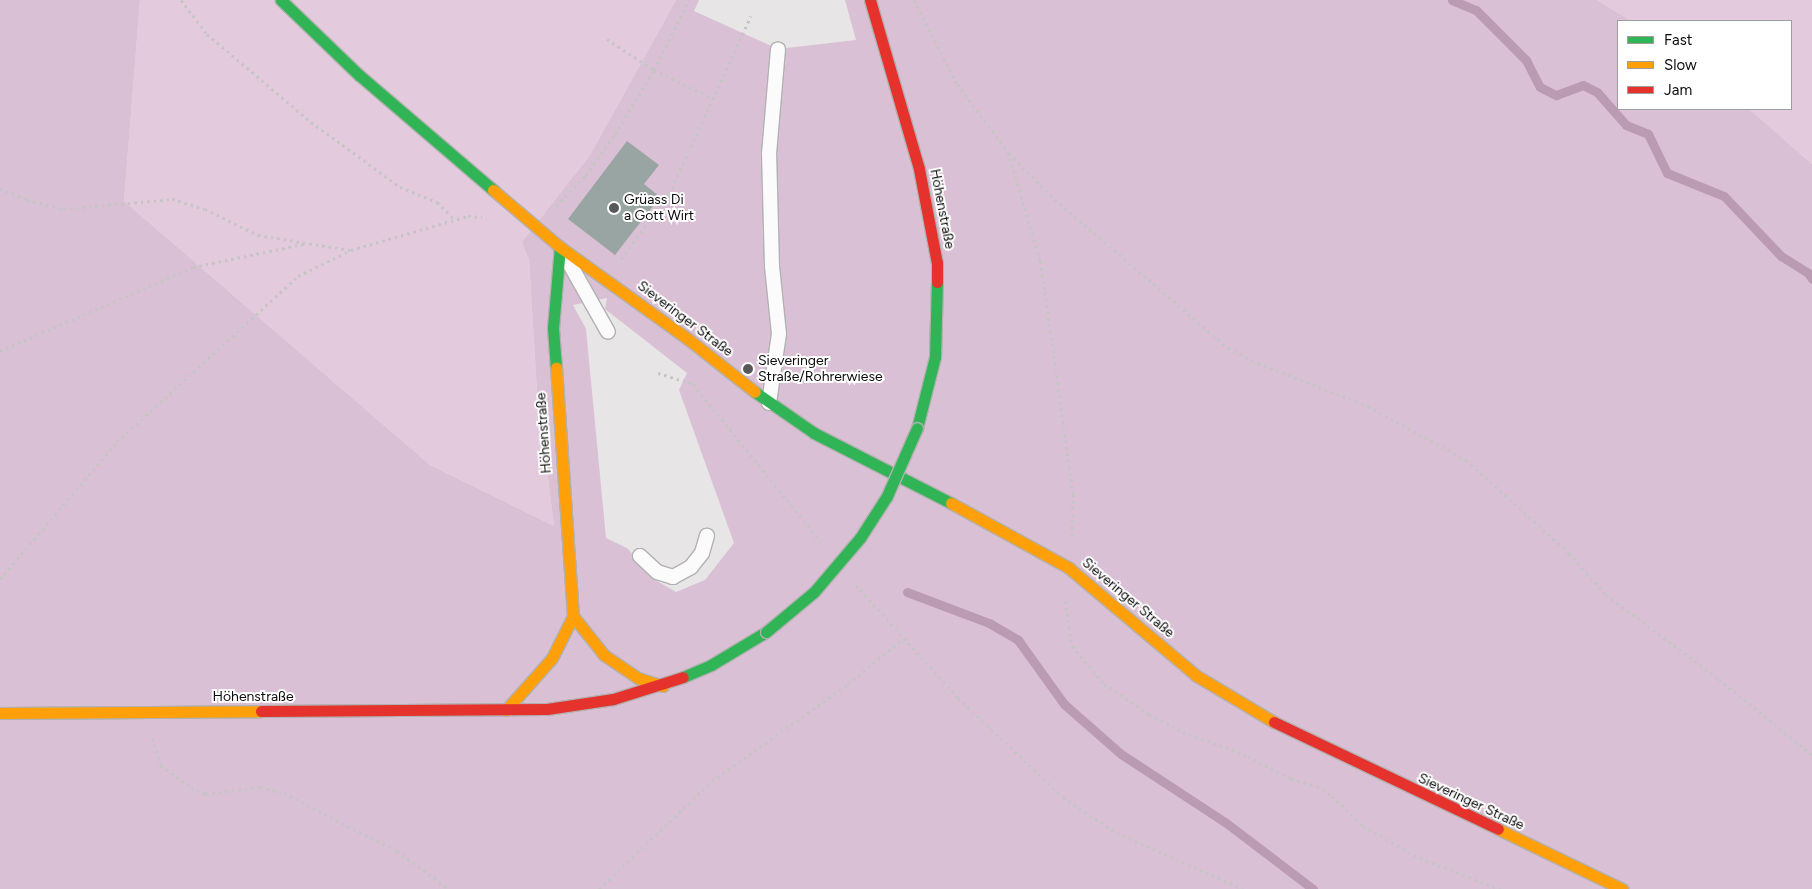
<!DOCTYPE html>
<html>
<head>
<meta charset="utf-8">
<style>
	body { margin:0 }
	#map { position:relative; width:1812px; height:889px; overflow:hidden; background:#e7e5e6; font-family:Figtree,sans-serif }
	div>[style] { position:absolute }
	.green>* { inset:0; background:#e3cbdd }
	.forest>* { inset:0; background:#dac0d4 }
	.stream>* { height:9px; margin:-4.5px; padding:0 4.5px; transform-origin:4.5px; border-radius:4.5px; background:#bb9bb4 }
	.building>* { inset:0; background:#99a5a2 }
	.path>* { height:3px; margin-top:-1.5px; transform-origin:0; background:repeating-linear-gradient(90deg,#c6c5c6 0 2.5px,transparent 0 6.5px) }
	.roads { filter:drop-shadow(1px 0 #b2b1b2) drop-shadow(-1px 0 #b2b1b2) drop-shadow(0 1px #b2b1b2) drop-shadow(0 -1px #b2b1b2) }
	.lane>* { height:14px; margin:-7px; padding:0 7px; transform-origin:7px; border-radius:7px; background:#fbfbfb }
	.fast>* { height:11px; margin:-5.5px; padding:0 5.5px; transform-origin:5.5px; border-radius:5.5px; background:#30b455 }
	.slow>* { height:11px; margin:-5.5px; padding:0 5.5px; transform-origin:5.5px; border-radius:5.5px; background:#ff9f0a }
	.jam>* { height:11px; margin:-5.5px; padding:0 5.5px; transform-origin:5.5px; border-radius:5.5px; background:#e5322d }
	.bridges { filter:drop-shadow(1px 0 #b2b1b2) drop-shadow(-1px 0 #b2b1b2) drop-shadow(0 1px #b2b1b2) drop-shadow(0 -1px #b2b1b2) }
	.fast-bridge>* { height:11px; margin:-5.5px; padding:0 5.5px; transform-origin:5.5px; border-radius:5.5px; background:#30b455 }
	.dots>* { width:14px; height:14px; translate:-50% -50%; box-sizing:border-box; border:2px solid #fff; border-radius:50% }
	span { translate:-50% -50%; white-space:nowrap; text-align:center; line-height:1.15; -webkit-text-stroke:4px #fff; paint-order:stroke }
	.poi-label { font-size:14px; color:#0d0c0d }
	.left { translate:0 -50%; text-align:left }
	.street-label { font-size:14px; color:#0d0c0d }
	.legend { position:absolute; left:1617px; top:20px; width:175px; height:90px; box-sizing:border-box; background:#fff; border:1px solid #9e9e9e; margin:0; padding:6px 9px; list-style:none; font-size:15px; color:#0d0c0d }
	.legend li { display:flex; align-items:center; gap:10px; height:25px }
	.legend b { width:25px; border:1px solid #9e9e9e }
</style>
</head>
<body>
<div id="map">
	<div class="green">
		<i style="clip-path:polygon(140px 0,676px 0,590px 155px,522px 242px,529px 260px,537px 391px,554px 526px,430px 465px,124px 201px)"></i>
		<i style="clip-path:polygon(1597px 0,1812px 0,1812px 164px,1749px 109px,1791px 109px,1791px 21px,1631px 21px)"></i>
	</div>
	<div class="forest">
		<i style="clip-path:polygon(evenodd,0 0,140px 0,124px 201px,430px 465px,554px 526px,537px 391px,529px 260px,522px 242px,590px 155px,676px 0,699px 0,694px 11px,778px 49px,856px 40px,845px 0,1597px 0,1631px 21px,1618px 21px,1618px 109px,1749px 109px,1812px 164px,1812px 889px,0 889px,0 0,607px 298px,605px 309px,687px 373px,679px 390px,734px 543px,705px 580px,676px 592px,655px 580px,627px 548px,606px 538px,586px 329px,573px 305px,607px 298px)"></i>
	</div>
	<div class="stream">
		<i style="left:1452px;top:0;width:26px;rotate:23deg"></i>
		<i style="left:1476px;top:10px;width:71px;rotate:45deg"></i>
		<i style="left:1526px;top:60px;width:30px;rotate:63deg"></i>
		<i style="left:1540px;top:87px;width:18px;rotate:27deg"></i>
		<i style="left:1556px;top:95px;width:29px;rotate:-20deg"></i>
		<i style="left:1583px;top:85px;width:16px;rotate:27deg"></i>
		<i style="left:1597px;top:92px;width:44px;rotate:48.7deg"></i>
		<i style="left:1626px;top:125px;width:24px;rotate:22deg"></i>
		<i style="left:1648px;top:134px;width:43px;rotate:64deg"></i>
		<i style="left:1667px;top:173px;width:61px;rotate:22deg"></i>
		<i style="left:1724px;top:196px;width:83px;rotate:46.5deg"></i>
		<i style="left:1781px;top:256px;width:32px;rotate:32deg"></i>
		<i style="left:1808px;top:273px;width:7px;rotate:56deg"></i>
		<i style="left:907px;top:592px;width:88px;rotate:20.7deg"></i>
		<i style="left:989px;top:623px;width:34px;rotate:30deg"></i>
		<i style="left:1018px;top:640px;width:79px;rotate:54.3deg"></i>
		<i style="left:1064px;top:704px;width:76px;rotate:41.3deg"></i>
		<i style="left:1121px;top:754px;width:124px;rotate:33.2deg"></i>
		<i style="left:1225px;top:822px;width:111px;rotate:37.3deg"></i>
	</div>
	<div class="building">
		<i style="clip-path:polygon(627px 141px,659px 165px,644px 184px,660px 197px,615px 255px,568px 219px)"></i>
	</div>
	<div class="path">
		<i style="left:181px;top:0;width:43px;rotate:52.6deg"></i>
		<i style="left:207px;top:34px;width:136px;rotate:40.2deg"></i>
		<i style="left:311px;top:122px;width:110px;rotate:36.1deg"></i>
		<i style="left:400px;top:187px;width:40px;rotate:22deg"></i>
		<i style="left:437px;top:202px;width:24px;rotate:45deg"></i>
		<i style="left:914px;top:0;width:94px;rotate:62.9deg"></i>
		<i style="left:957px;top:84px;width:85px;rotate:53.1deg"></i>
		<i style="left:1008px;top:152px;width:114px;rotate:73.6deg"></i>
		<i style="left:1040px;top:261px;width:31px;rotate:81deg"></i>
		<i style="left:1045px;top:292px;width:204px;rotate:82.1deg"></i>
		<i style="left:1073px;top:494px;width:43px;rotate:91.3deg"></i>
		<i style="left:607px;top:39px;width:56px;rotate:33.4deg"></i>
		<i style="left:654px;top:70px;width:64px;rotate:25.8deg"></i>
		<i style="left:1009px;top:153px;width:59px;rotate:45.7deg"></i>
		<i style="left:1050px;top:195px;width:235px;rotate:40.7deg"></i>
		<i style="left:1228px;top:348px;width:34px;rotate:27deg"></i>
		<i style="left:1258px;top:363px;width:118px;rotate:21.4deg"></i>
		<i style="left:1368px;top:406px;width:112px;rotate:28.9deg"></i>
		<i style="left:1466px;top:460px;width:139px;rotate:42.1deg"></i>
		<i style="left:1569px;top:553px;width:56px;rotate:48.6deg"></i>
		<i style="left:1606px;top:595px;width:141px;rotate:36.6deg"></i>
		<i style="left:1719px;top:679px;width:120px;rotate:39.3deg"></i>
		<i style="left:0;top:188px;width:30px;rotate:24deg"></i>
		<i style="left:27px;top:200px;width:37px;rotate:14deg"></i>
		<i style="left:63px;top:209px;width:109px;rotate:-5.2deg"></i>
		<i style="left:172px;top:199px;width:34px;rotate:17deg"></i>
		<i style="left:205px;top:209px;width:59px;rotate:26.1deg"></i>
		<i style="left:258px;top:235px;width:93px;rotate:9.3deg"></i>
		<i style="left:556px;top:206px;width:43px;rotate:-45.9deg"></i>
		<i style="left:586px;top:175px;width:50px;rotate:-54.7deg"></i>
		<i style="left:615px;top:134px;width:75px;rotate:-58.6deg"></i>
		<i style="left:654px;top:70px;width:78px;rotate:-63.4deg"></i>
		<i style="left:621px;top:259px;width:81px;rotate:-53.6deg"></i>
		<i style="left:669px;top:194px;width:196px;rotate:-65.3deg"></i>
		<i style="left:0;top:351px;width:210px;rotate:-23.5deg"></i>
		<i style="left:193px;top:267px;width:113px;rotate:-11.7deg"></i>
		<i style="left:658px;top:373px;width:37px;rotate:17deg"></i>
		<i style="left:693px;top:384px;width:203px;rotate:51deg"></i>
		<i style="left:0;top:579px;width:180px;rotate:-49.5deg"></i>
		<i style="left:117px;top:442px;width:246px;rotate:-42.5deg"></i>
		<i style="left:298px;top:276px;width:59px;rotate:-26.1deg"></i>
		<i style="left:351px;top:250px;width:122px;rotate:-16.2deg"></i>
		<i style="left:468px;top:216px;width:14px;rotate:4deg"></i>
		<i style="left:856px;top:585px;width:152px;rotate:47.9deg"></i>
		<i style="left:958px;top:698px;width:144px;rotate:43.3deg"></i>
		<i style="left:1063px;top:797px;width:65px;rotate:33.7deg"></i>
		<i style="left:1117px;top:833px;width:138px;rotate:24deg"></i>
		<i style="left:1065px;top:601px;width:46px;rotate:81.2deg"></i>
		<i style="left:1072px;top:646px;width:50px;rotate:49.9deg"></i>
		<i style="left:1104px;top:684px;width:54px;rotate:33.7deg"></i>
		<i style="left:1149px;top:714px;width:38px;rotate:28deg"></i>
		<i style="left:1183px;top:732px;width:69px;rotate:20.3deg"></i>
		<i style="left:1248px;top:756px;width:49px;rotate:28.1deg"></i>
		<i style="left:1291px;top:779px;width:27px;rotate:15deg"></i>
		<i style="left:1317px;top:786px;width:18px;rotate:34deg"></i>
		<i style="left:1332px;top:796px;width:43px;rotate:44.1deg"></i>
		<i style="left:1363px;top:826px;width:65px;rotate:29.3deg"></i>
		<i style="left:1420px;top:858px;width:86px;rotate:21.2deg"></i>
		<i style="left:152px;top:738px;width:28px;rotate:72deg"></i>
		<i style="left:161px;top:765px;width:38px;rotate:37deg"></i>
		<i style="left:191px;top:788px;width:16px;rotate:22deg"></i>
		<i style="left:206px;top:794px;width:54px;rotate:-7.4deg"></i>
		<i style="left:260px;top:787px;width:25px;rotate:14deg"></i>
		<i style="left:284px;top:793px;width:127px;rotate:27.2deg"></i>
		<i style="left:397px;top:851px;width:64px;rotate:36.2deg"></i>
		<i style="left:599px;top:889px;width:156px;rotate:-43.7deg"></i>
		<i style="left:712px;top:781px;width:167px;rotate:-35.5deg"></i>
		<i style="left:848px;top:684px;width:72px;rotate:-39.4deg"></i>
	</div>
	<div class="roads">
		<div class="lane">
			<i style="left:568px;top:261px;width:81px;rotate:60.6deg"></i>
			<i style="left:769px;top:403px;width:70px;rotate:-81.8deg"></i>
			<i style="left:779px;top:334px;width:68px;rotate:-95.9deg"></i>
			<i style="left:772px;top:266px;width:112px;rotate:-91.5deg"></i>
			<i style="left:769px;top:154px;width:105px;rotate:-85.1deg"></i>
			<i style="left:640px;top:556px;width:23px;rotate:43deg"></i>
			<i style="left:657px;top:572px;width:17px;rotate:17deg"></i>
			<i style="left:673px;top:577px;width:21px;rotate:-29deg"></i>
			<i style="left:691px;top:567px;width:18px;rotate:-52deg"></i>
			<i style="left:702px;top:553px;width:18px;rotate:-74deg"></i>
		</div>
		<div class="fast">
			<i style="left:281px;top:0;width:108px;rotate:43.9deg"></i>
			<i style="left:359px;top:75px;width:177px;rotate:40.6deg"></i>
			<i style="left:556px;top:368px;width:40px;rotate:-94.3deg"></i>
			<i style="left:553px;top:328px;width:81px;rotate:-85.1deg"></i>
			<i style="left:755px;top:392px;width:72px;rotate:34.8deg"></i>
			<i style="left:814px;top:433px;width:154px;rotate:27.1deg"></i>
			<i style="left:917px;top:428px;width:73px;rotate:-75.8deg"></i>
			<i style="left:935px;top:357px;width:75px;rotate:-88.5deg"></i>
			<i style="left:683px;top:677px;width:30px;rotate:-23deg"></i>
			<i style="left:711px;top:665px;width:64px;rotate:-31deg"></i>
		</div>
		<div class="slow">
			<i style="left:493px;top:190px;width:88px;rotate:40.4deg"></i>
			<i style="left:560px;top:247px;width:158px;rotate:35.7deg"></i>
			<i style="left:688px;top:339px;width:85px;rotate:38.3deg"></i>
			<i style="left:951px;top:503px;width:135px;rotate:28.8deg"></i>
			<i style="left:1069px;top:568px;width:167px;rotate:40.2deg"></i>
			<i style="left:1197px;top:676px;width:90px;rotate:30.9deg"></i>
			<i style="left:573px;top:616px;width:50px;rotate:51.5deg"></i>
			<i style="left:604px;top:655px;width:41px;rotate:34.1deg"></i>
			<i style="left:638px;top:678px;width:26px;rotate:18deg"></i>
			<i style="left:506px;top:710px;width:69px;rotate:-48.5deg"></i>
			<i style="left:552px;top:658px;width:47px;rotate:-63.4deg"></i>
			<i style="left:573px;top:616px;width:249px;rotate:-93.9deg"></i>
			<i style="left:0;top:713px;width:261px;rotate:-0.4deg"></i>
			<i style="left:1498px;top:829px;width:138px;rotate:25.8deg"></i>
		</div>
		<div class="jam">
			<i style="left:870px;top:0;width:176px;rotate:73.8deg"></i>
			<i style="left:919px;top:169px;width:96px;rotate:79.2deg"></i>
			<i style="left:937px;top:263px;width:19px;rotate:90deg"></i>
			<i style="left:261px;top:711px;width:286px;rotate:-0.4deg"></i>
			<i style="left:547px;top:709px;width:67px;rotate:-8.6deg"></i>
			<i style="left:613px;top:699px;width:73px;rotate:-17.4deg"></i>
			<i style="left:1274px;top:722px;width:248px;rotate:25.5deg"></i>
		</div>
	</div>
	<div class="bridges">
		<div class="fast-bridge">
			<i style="left:766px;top:632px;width:62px;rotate:-39.8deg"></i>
			<i style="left:814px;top:592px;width:71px;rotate:-49.6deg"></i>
			<i style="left:860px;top:538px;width:50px;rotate:-57.3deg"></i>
			<i style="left:887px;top:496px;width:74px;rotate:-66.2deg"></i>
		</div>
	</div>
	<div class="dots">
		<i style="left:614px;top:208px;background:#595859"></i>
		<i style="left:748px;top:369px;background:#595859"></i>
	</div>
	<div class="poi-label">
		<span class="left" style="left:624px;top:208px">Grüass Di<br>a Gott Wirt</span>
		<span class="left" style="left:758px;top:369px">Sieveringer<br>Straße/Rohrerwiese</span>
	</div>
	<div class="street-label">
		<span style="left:942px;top:209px;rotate:79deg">Höhenstraße</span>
		<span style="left:685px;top:319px;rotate:37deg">Sieveringer Straße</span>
		<span style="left:544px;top:433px;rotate:-94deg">Höhenstraße</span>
		<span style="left:1128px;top:598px;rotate:40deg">Sieveringer Straße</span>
		<span style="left:253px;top:697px">Höhenstraße</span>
		<span style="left:1471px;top:802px;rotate:25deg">Sieveringer Straße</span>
	</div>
	<ul class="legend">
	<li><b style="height:6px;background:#30b455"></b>Fast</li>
	<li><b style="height:6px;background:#ff9f0a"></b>Slow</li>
	<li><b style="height:6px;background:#e5322d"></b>Jam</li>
	</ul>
</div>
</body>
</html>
